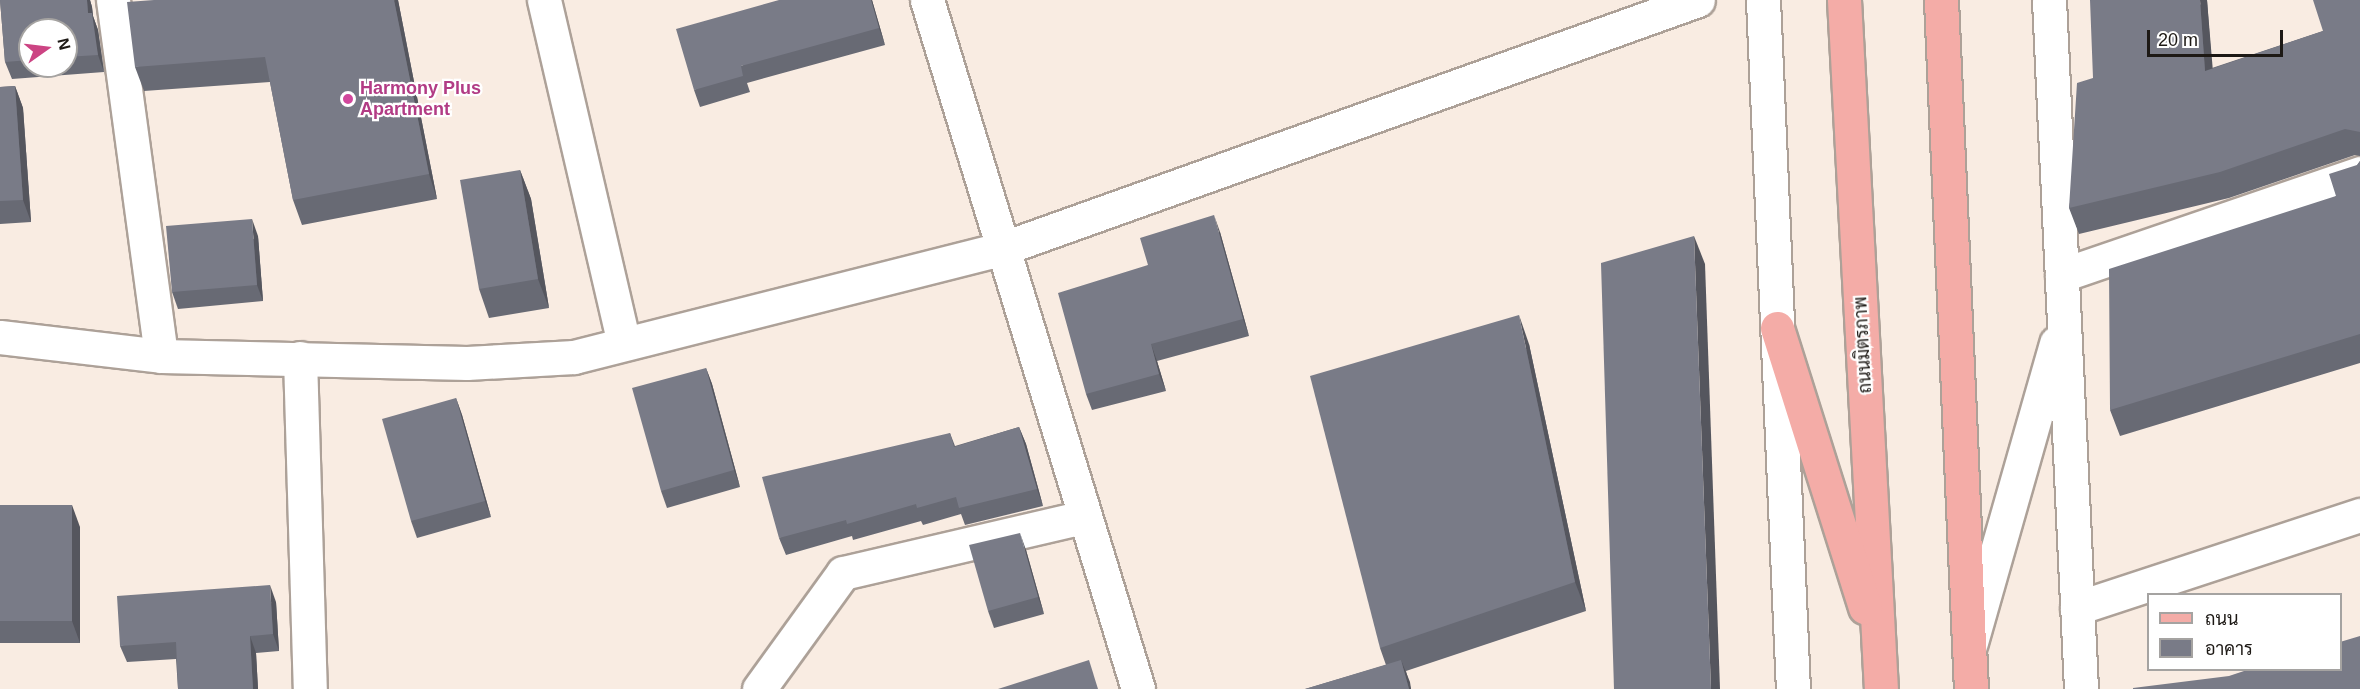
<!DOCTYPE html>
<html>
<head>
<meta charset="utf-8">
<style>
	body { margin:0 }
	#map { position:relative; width:2360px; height:689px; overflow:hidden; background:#f9ece2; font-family:Helvetica,Sarabun,sans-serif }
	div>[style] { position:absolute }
	.roads { filter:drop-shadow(2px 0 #ada198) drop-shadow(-2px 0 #ada198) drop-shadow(0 2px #ada198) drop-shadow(0 -2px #ada198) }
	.minor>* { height:33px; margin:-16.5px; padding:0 16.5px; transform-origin:16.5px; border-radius:16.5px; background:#fff }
	.secondary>* { height:33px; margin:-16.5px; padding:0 16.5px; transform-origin:16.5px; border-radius:16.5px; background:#fff }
	.primary>* { height:33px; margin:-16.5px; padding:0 16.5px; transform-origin:16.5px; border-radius:16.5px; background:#f4aca7 }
	.wall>* { inset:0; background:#686a74 }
	.shaded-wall>* { inset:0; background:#55565e }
	.building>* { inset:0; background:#797b87 }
	.dots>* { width:16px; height:16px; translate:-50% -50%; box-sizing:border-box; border:3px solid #fff; border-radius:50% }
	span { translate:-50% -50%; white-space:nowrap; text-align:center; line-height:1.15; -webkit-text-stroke:4.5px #fff; paint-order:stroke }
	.hotel-label { font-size:18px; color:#b23c85; font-weight:700 }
	.left { translate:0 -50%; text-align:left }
	.street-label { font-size:18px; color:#1d1915 }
	.legend { position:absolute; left:2147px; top:593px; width:195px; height:78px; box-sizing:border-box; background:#fff; border:2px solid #a5a3a1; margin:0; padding:8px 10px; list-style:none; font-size:18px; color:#1d1915 }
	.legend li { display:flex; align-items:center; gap:12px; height:30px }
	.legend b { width:30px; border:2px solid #a5a3a1 }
	.north { position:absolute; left:18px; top:18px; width:60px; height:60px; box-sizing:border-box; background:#fff; border:2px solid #a5a3a1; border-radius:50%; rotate:76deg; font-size:16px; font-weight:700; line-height:24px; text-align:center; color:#1d1915 }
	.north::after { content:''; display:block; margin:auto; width:21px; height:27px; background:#cc4483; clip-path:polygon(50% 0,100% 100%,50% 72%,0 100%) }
	.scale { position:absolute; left:2147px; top:30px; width:136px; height:27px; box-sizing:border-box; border:3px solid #1d1915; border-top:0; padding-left:8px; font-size:18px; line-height:21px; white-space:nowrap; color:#1d1915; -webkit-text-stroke:4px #fff; paint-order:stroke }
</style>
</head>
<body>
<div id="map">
	<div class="roads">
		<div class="minor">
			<i style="left:113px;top:0;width:359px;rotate:82.3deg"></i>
			<i style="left:544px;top:0;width:352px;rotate:76.9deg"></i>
			<i style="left:927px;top:0;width:721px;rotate:72.97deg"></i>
			<i style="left:2062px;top:275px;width:315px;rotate:-18.9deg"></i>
			<i style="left:0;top:337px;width:162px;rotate:6.7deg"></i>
			<i style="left:161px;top:356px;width:306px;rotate:1.3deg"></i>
			<i style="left:467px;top:363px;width:107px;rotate:-3.2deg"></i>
			<i style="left:574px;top:357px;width:440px;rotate:-14.2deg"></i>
			<i style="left:1001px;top:249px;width:740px;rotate:-19.66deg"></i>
			<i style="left:300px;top:358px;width:331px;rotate:88.3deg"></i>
			<i style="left:2077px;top:608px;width:298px;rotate:-18.2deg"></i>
			<i style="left:759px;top:689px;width:143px;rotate:-54.1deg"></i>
			<i style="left:843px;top:573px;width:247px;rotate:-13.1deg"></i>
		</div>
		<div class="secondary">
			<i style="left:1763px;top:0;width:690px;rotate:87.51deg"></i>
			<i style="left:2049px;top:0;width:690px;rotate:87.34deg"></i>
			<i style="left:1971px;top:642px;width:311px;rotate:-74.1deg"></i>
		</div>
		<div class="primary">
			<i style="left:1844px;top:0;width:690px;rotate:86.93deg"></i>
			<i style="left:1941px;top:0;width:690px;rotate:87.51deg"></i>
			<i style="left:1777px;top:328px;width:293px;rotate:72.5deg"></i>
		</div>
	</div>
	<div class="wall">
		<i style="clip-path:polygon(evenodd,0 0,90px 0,92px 7px,93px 16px,98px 30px,104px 72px,12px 79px,5px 62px,0 0,30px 30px,66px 30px,66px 66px,30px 66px,30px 30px)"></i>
		<i style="clip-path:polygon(398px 0,437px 199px,302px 225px,293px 200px,270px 82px,144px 91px,135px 67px)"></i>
		<i style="clip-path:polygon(872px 0,885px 45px,747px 83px,750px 92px,700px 107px,694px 90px)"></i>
		<i style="clip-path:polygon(2207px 0,2212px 68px,2323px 31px,2360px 0,2360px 156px,2355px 155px,2229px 198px,2079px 234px,2069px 208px,2093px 78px)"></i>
		<i style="clip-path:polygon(15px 86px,23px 108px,31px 222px,0 224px,0 87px)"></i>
		<i style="clip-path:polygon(2360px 161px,2360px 363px,2120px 436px,2110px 410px,2336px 196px)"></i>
		<i style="clip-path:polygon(520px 170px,531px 199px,549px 308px,489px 318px,479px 289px)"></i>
		<i style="clip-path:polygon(1220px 232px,1249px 336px,1157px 361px,1166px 391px,1092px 410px,1086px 394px,1148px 265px)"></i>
		<i style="clip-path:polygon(258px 236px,263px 301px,178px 309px,172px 292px)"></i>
		<i style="clip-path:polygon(1529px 344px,1586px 611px,1406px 671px,1411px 689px,1305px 689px,1386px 665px,1380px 648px)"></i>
		<i style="clip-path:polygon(706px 368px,712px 384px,740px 487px,667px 508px,661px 491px)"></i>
		<i style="clip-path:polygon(456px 398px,462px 415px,491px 517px,417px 538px,411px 521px)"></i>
		<i style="clip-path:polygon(1019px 427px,1026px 444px,1043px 506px,965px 525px,961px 514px,923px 525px,921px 521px,853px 540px,852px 536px,786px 555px,779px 538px,950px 433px,955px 446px)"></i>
		<i style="clip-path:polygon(0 505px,80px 527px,80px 643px,0 643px)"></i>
		<i style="clip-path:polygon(1026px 550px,1044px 614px,994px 628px,988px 611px)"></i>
		<i style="clip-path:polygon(276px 602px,279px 651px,256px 653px,258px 689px,178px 689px,176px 659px,127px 662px,120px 646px)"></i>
	</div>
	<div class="shaded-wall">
		<i style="clip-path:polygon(87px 0,90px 0,92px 7px,93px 16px,98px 30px,104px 72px,98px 55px,88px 13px)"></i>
		<i style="clip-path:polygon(394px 0,398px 0,437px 199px,429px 174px)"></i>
		<i style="clip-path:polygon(871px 0,872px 0,885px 45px,879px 28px)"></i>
		<i style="clip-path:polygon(2200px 0,2207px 0,2215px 96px,2205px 71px)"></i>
		<i style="clip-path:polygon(15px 86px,23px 108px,31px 222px,23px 200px)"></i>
		<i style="clip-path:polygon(520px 170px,531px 199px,549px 308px,538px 279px)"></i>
		<i style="clip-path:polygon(1214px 215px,1220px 232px,1249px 336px,1243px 319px)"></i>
		<i style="clip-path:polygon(252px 219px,258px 236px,263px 301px,257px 285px)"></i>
		<i style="clip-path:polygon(1694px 236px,1705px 264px,1720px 689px,1711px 689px)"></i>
		<i style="clip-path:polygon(1519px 315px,1529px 344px,1586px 611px,1575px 582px)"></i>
		<i style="clip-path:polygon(1151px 344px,1157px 361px,1166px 391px,1159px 374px)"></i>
		<i style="clip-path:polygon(706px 368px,712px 384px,740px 487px,734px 470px)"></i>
		<i style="clip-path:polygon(456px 398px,462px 415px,491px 517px,485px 501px)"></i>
		<i style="clip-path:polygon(1019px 427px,1026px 444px,1043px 506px,1037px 489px)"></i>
		<i style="clip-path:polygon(72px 505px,80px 527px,80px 643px,72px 621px)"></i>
		<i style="clip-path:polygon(1020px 533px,1026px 550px,1044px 614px,1038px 597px)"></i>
		<i style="clip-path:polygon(270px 585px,276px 602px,279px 651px,273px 634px)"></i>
		<i style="clip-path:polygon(250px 636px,256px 653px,258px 689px,253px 689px)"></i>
		<i style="clip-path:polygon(1401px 660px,1410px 682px,1411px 689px,1409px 689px)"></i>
	</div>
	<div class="building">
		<i style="clip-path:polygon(0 0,87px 0,88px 13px,92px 13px,98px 55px,66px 57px,66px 30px,30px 30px,30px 60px,5px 62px)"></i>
		<i style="clip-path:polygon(154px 0,394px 0,429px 174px,293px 200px,265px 57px,135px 67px,127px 2px)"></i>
		<i style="clip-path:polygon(779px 0,871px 0,879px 28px,741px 66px,743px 76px,694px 90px,676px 29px)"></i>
		<i style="clip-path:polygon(2090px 0,2200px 0,2205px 71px,2323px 31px,2313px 0,2360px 0,2360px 132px,2345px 129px,2220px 172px,2069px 208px,2077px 83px,2093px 78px)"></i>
		<i style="clip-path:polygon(15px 86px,23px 200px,0 201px,0 87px)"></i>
		<i style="clip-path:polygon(2360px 161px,2360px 334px,2110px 410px,2109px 269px,2336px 196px,2329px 174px,2357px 165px)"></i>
		<i style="clip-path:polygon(520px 170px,538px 279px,479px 289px,460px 180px)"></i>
		<i style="clip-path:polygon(1214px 215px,1243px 319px,1151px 344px,1159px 374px,1086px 394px,1058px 293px,1148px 265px,1140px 238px)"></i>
		<i style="clip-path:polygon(252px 219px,257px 285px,172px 292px,166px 226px)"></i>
		<i style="clip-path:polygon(1694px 236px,1711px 689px,1614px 689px,1601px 263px)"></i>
		<i style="clip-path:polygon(1519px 315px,1575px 582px,1380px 648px,1310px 376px)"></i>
		<i style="clip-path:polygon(706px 368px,734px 470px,661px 491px,632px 388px)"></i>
		<i style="clip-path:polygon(456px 398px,485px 501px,411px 521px,382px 419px)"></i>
		<i style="clip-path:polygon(1019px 427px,1037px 489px,959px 508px,956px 497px,917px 508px,916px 504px,847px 524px,846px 520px,779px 538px,762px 477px,950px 433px,954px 447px)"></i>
		<i style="clip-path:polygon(0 505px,72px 505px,72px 621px,0 621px)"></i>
		<i style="clip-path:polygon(1020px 533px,1038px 597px,988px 611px,969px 545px)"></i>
		<i style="clip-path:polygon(270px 585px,273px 634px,250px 636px,253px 689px,178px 689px,176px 642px,120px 646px,117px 596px)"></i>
		<i style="clip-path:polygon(2360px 636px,2360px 689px,2133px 689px,2133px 688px,2229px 676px,2250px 669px,2340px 669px,2340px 642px)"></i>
		<i style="clip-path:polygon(1089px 660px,1098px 689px,998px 689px)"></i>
		<i style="clip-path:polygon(1401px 660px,1409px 689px,1305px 689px)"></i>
	</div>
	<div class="dots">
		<i style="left:348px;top:99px;background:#d1479c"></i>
	</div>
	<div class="hotel-label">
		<span class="left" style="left:360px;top:99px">Harmony Plus<br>Apartment</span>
	</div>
	<div class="street-label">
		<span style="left:1863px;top:345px;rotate:-93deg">ถนนมิตรภาพ</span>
	</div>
	<ul class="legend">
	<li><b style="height:8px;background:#f4aca7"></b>ถนน</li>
	<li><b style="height:16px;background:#797b87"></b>อาคาร</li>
	</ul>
	<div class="north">N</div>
	<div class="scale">20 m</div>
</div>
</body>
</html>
